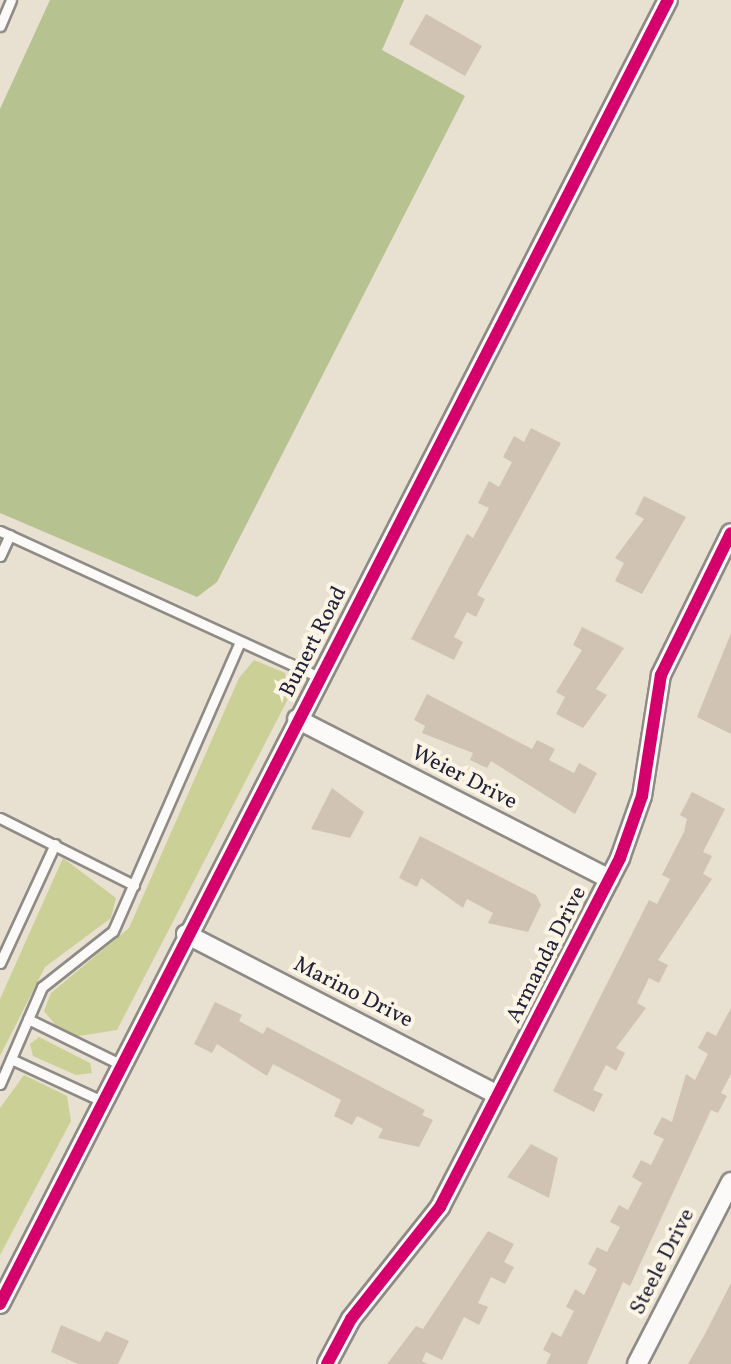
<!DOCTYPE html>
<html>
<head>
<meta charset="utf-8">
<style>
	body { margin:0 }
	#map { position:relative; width:731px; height:1364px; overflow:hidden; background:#e8e0d0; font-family:Vollkorn,serif }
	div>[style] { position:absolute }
	.green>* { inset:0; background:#cbd096 }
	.forest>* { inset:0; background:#b6c290 }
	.building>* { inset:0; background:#d1c3b3 }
	.roads { filter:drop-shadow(2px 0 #8e8b86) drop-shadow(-2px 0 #8e8b86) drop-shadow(0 2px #8e8b86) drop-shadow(0 -2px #8e8b86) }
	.lane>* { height:9px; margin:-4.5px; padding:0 4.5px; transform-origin:4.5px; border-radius:4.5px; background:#fcfaf8 }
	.street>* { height:18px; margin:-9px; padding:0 9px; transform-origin:9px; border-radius:9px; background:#fcfaf8 }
	.cycleway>* { height:12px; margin:-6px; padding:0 6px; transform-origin:6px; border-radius:6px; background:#d6006c }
	span { translate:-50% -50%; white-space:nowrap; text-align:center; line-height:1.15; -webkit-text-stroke:8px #fcf5e5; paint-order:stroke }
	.street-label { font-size:22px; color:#22223b }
</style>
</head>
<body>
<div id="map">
	<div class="green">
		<i style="clip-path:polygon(254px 660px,285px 673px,291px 693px,117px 1030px,66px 1038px,44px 1011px,51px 993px,129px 928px,239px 678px)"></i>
		<i style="clip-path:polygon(63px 858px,116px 898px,111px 918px,45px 967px,0 1056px,0 999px)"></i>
		<i style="clip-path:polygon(39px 1037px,90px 1063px,92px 1073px,76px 1075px,33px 1056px,30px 1044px)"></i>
		<i style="clip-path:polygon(24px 1075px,67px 1096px,71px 1121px,0 1255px,0 1108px)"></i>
	</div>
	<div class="forest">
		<i style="clip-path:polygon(50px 0,404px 0,382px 50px,465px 96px,217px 582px,197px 597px,0 513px,0 109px)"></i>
	</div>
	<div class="building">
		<i style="clip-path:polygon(426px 14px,482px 46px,465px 76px,409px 44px)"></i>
		<i style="clip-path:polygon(531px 428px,561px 443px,477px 595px,485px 599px,476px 617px,467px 612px,454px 637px,463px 642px,454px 660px,411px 639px,467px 534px,473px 538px,489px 508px,478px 503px,489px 481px,499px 487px,512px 462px,503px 457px,514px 436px,524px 442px)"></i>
		<i style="clip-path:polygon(644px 496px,686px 517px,642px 594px,615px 581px,624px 563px,615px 558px,644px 519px,635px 514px)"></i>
		<i style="clip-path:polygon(582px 627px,624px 648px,596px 689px,607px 695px,583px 728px,556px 714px,565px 697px,556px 692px,582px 650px,573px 645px)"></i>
		<i style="clip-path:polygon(731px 633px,731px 734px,697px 717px)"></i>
		<i style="clip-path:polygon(427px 694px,532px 749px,537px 740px,555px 749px,549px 760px,574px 773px,579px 763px,597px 773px,575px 814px,491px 761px,487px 768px,470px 760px,473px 753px,422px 733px,425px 726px,414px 720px)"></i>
		<i style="clip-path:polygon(332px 788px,364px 812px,350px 838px,311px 829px)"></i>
		<i style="clip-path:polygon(692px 792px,725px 809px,703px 852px,712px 856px,703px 874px,712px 879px,658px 960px,668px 965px,659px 983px,649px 978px,637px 1003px,646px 1008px,616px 1048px,625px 1053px,616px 1071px,606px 1065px,593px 1090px,603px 1094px,594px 1112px,553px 1091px,649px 900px,657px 904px,670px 879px,662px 875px,684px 832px,687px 819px,680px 815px)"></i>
		<i style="clip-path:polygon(420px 836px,536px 895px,541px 905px,528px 932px,488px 923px,493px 913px,467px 899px,463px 908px,421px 878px,417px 887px,399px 878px)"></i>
		<i style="clip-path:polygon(215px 1002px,242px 1015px,239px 1021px,263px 1034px,267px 1027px,425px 1110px,422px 1115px,433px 1120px,419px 1147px,378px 1138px,383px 1129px,357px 1116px,352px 1125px,334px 1116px,341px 1100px,273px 1064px,267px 1076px,217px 1044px,212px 1053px,194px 1044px)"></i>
		<i style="clip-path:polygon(731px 1008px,731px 1074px,721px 1093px,727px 1096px,718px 1113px,711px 1110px,630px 1286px,623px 1282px,587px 1364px,546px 1364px,551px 1354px,543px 1350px,552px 1332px,561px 1337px,574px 1311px,566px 1307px,575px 1289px,584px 1295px,597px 1269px,588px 1264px,597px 1247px,607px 1252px,620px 1227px,610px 1222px,619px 1205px,628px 1210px,642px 1183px,632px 1177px,641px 1160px,651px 1165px,664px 1139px,653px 1134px,662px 1117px,672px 1122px,686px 1074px,695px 1080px,708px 1054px,698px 1048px,707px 1031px,716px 1036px)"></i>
		<i style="clip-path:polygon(531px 1144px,558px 1158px,549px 1198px,507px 1177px)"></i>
		<i style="clip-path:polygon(488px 1231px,514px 1244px,504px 1262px,514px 1267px,505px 1284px,491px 1277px,478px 1303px,488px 1307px,479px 1325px,464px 1317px,442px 1360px,426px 1352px,422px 1361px,428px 1364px,387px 1364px,416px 1326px,423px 1329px)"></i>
		<i style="clip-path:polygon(731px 1283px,731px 1364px,688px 1364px,705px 1334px)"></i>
		<i style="clip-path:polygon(61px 1325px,100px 1342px,106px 1331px,129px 1341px,118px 1364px,78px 1364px,51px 1352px)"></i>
	</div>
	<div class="roads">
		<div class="lane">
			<i style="left:0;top:26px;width:28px;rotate:-67deg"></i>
			<i style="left:0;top:531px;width:351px;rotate:24.6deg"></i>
			<i style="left:0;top:556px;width:23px;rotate:-65deg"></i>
			<i style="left:0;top:818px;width:150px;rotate:26.6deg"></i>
			<i style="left:0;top:963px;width:131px;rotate:-65.2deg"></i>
			<i style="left:28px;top:1019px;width:102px;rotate:26.1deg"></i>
			<i style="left:11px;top:1059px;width:100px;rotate:24.8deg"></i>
			<i style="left:0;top:1084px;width:106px;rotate:-66.6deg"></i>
			<i style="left:42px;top:987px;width:90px;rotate:-38.3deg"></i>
			<i style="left:113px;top:931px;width:316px;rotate:-66.3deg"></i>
		</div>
		<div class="street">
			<i style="left:297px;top:719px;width:351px;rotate:27.1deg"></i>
			<i style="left:186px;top:934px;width:351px;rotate:27.3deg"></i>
			<i style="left:0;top:1304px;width:1465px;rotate:-62.88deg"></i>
			<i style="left:327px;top:1364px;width:51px;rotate:-61.9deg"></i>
			<i style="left:351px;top:1319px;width:143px;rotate:-51.5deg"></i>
			<i style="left:440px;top:1207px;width:393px;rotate:-62.7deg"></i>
			<i style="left:620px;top:858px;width:66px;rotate:-70.5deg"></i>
			<i style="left:642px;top:796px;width:122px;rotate:-81.1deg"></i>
			<i style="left:661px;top:675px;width:158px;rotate:-63.8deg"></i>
			<i style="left:637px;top:1364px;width:205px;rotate:-62.7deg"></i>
		</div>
	</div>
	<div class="cycleway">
		<i style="left:0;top:1304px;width:1465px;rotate:-62.88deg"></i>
		<i style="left:327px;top:1364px;width:51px;rotate:-61.9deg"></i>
		<i style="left:351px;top:1319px;width:143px;rotate:-51.5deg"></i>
		<i style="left:440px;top:1207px;width:393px;rotate:-62.7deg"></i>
		<i style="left:620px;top:858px;width:66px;rotate:-70.5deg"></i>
		<i style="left:642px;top:796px;width:122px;rotate:-81.1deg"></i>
		<i style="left:661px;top:675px;width:158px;rotate:-63.8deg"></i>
	</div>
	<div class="street-label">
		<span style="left:314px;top:642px;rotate:-63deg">Bunert Road</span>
		<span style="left:464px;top:778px;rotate:27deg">Weier Drive</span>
		<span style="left:547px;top:955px;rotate:-63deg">Armanda Drive</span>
		<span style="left:353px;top:993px;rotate:27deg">Marino Drive</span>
		<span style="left:663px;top:1262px;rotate:-63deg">Steele Drive</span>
	</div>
</div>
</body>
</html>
